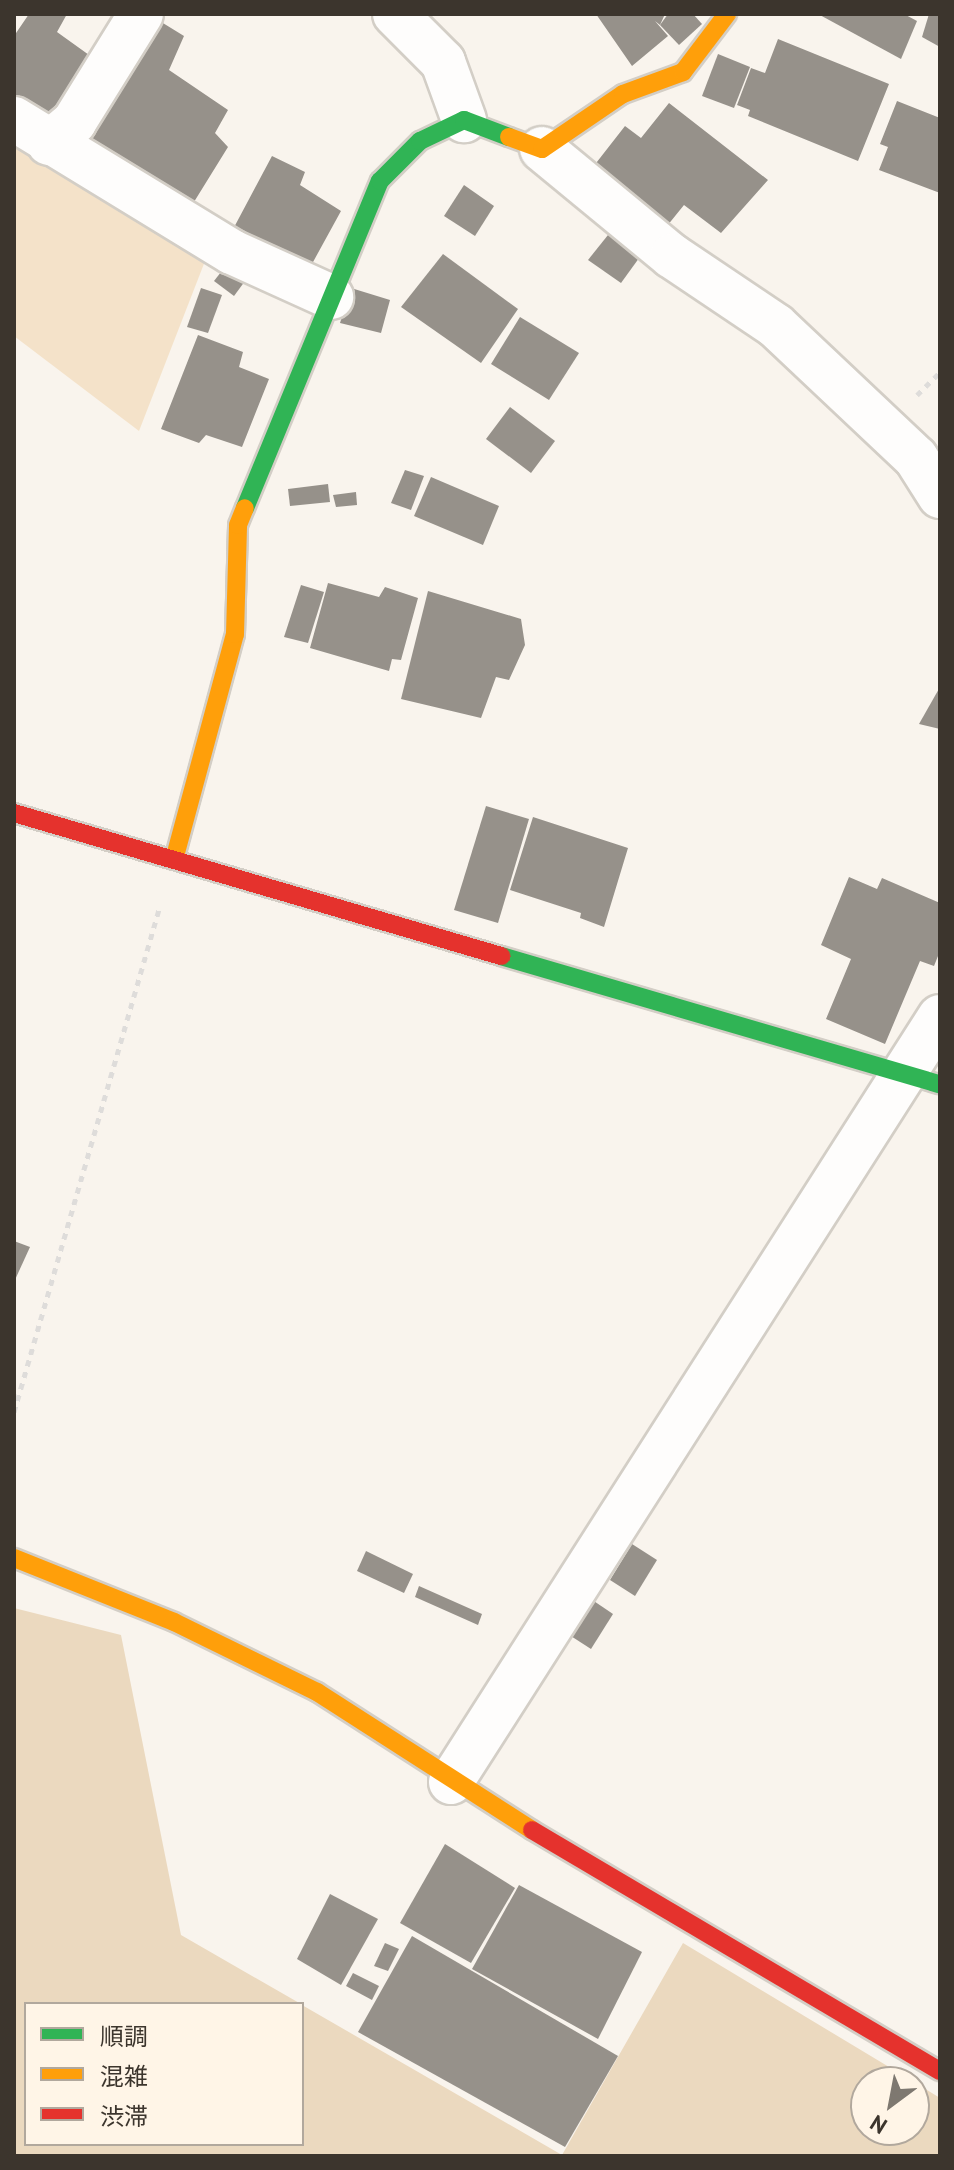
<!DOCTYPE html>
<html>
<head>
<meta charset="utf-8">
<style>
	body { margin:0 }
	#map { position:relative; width:954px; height:2170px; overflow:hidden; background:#f9f4ed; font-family:"PT Sans","Noto Sans JP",sans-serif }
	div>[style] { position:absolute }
	.green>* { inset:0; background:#f4e2c9 }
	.forest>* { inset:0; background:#ebd9bf }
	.building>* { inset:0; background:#96918a }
	.path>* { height:5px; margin-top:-2.5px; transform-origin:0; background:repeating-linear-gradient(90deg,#dedcda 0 6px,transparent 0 12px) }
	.roads { filter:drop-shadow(2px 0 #d3cec6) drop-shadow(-2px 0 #d3cec6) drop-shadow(0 2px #d3cec6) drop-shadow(0 -2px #d3cec6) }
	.street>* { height:44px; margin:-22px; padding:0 22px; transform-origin:22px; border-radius:22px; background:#fefdfc }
	.fast>* { height:18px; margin:-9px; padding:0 9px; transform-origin:9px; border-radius:9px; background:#30b455 }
	.slow>* { height:18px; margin:-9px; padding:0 9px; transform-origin:9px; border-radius:9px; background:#ff9f0a }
	.jam>* { height:18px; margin:-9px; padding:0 9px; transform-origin:9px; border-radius:9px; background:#e5322d }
	span { translate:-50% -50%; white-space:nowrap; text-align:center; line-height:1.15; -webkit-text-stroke:8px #fff5e7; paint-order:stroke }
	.frame { position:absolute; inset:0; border:16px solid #3c352d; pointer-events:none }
	.legend { position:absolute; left:24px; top:2002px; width:280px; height:144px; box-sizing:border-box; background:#fff5e7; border:2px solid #b1a89d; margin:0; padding:10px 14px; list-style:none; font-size:24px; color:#3c352d }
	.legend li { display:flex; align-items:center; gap:16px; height:40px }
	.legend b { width:40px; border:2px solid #b1a89d }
	.north { position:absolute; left:850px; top:2066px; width:80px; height:80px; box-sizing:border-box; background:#fff5e7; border:2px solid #b1a89d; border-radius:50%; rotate:212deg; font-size:22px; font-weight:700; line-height:32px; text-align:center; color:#3c352d }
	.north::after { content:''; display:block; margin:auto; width:28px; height:36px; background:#7e7870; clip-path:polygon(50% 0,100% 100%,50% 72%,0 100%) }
</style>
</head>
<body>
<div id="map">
	<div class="green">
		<i style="clip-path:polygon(14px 131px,207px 256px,139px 431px,14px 336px)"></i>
	</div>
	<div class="forest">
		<i style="clip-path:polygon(14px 1608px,121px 1635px,181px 1935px,301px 2004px,26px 2004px,26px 2144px,302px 2144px,302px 2005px,562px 2155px,683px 1943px,914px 2082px,866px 2082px,866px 2130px,914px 2130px,914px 2082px,940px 2098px,940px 2156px,14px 2156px)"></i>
	</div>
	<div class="building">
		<i style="clip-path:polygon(29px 14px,67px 14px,57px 32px,96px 60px,59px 112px,45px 119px,14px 97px,14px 36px)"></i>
		<i style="clip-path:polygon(596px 14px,665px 14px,660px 25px,655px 21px,668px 36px,632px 66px)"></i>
		<i style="clip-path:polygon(668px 14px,693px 14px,702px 24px,679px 45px,660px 25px)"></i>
		<i style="clip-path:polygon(818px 14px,904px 14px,917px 21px,901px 59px)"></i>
		<i style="clip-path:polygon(929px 14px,940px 14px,940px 47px,922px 37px)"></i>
		<i style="clip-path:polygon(158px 20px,184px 36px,169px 70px,228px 110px,215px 133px,228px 147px,189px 210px,80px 146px)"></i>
		<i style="clip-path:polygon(778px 39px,889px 84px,858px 161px,748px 116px,750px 110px,737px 105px,751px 68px,765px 73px)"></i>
		<i style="clip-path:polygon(718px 54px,750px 67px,734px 108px,702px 96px)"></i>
		<i style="clip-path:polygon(897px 101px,940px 118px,940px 193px,879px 170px,888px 147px,880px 144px)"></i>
		<i style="clip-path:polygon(669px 103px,768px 180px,721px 233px,684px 205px,667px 226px,593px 167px,625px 126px,641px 138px)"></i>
		<i style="clip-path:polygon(272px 156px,305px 172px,300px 185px,341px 211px,307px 273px,231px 233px)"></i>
		<i style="clip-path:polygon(464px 185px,494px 206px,475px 236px,444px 216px)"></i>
		<i style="clip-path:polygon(612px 230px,642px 254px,621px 283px,588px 260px)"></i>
		<i style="clip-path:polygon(443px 254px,518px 309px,481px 363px,401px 307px)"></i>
		<i style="clip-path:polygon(228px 263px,248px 277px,234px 296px,214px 281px)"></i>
		<i style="clip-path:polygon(201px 288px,222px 295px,208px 333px,187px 327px)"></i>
		<i style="clip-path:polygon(351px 288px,390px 300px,381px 333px,340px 323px)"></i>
		<i style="clip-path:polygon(520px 317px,579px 353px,549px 400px,491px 364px)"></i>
		<i style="clip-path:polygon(198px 335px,243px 352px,239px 367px,269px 379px,242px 447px,206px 435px,199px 443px,161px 429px)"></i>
		<i style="clip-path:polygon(510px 407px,555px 441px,531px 473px,486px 439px)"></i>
		<i style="clip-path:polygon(405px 470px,424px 476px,411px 510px,391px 503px)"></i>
		<i style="clip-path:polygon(431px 477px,499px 506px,483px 545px,414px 516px)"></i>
		<i style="clip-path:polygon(328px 484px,330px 502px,290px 506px,288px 489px)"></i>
		<i style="clip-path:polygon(356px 492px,357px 505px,336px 507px,333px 495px)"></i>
		<i style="clip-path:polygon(328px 583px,379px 597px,385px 587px,418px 598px,401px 660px,392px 659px,389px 671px,310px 648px)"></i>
		<i style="clip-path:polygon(301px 585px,324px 592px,308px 643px,284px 637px)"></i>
		<i style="clip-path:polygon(428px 591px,521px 619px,525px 645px,509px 680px,496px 677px,481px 718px,401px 699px)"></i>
		<i style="clip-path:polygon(940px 687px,940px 729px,919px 724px)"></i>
		<i style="clip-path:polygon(486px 806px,529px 819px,498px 923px,454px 910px)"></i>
		<i style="clip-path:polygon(533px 817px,628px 848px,604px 927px,580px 918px,581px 913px,510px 890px)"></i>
		<i style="clip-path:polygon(849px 877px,877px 889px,882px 878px,940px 903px,940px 951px,934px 966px,920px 961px,885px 1044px,826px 1019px,851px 959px,821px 945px)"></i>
		<i style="clip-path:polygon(14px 1241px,30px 1247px,14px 1282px)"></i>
		<i style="clip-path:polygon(632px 1544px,657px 1560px,635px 1596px,610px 1580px)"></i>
		<i style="clip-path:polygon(366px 1551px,413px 1574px,404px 1593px,357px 1571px)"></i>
		<i style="clip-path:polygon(419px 1586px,482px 1614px,478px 1625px,415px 1597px)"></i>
		<i style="clip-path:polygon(582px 1593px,613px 1614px,591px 1649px,560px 1629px)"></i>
		<i style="clip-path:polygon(445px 1844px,515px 1888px,471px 1963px,400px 1923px)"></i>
		<i style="clip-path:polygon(519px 1885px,642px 1952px,598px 2039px,472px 1969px)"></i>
		<i style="clip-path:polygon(330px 1894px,378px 1919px,341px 1985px,297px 1959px)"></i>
		<i style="clip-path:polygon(412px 1936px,618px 2056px,565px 2147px,358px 2032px)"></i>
		<i style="clip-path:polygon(385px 1943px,399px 1949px,388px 1971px,374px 1966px)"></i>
		<i style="clip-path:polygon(353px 1973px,379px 1986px,372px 2000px,346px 1986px)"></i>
	</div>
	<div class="path">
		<i style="left:917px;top:395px;width:33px;rotate:-45deg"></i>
		<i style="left:14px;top:1412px;width:527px;rotate:-73.91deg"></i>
	</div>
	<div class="roads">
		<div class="street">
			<i style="left:395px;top:14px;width:68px;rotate:45deg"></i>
			<i style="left:443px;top:62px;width:62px;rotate:70.1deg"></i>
			<i style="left:14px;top:119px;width:255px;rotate:31.4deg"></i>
			<i style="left:232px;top:252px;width:109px;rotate:24.4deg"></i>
			<i style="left:49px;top:143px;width:33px;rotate:-40deg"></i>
			<i style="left:74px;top:122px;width:127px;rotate:-58.2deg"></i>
			<i style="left:542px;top:149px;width:168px;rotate:39.5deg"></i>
			<i style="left:672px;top:256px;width:125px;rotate:33.9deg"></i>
			<i style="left:776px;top:326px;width:192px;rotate:43.3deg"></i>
			<i style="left:916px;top:458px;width:45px;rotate:57.7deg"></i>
			<i style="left:451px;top:1782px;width:908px;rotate:-57.41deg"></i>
		</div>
		<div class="fast">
			<i style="left:245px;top:508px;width:354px;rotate:-67.6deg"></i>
			<i style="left:380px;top:181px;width:57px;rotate:-45deg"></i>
			<i style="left:420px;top:141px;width:49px;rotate:-25.5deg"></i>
			<i style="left:464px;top:120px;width:48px;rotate:20.7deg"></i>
			<i style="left:501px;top:956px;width:457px;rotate:16.3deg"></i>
		</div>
		<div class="slow">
			<i style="left:509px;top:137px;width:35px;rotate:20deg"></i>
			<i style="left:542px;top:149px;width:98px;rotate:-34.2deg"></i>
			<i style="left:623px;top:94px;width:64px;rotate:-20.1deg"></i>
			<i style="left:683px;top:72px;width:73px;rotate:-52.8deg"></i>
			<i style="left:174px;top:860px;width:234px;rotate:-74.9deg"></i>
			<i style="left:235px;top:634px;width:109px;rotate:-88.4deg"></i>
			<i style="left:238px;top:525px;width:18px;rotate:-68deg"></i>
			<i style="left:14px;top:1558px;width:172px;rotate:21.8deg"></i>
			<i style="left:174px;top:1622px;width:159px;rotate:26.1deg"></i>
			<i style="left:317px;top:1692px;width:255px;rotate:32.7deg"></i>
		</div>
		<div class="jam">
			<i style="left:14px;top:813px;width:508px;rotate:16.36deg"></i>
			<i style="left:532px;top:1830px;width:474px;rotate:30.6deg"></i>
		</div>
	</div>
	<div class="frame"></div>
	<ul class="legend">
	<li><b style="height:10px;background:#30b455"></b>順調</li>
	<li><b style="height:10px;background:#ff9f0a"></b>混雑</li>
	<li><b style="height:10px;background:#e5322d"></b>渋滞</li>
	</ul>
	<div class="north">N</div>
</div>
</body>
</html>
